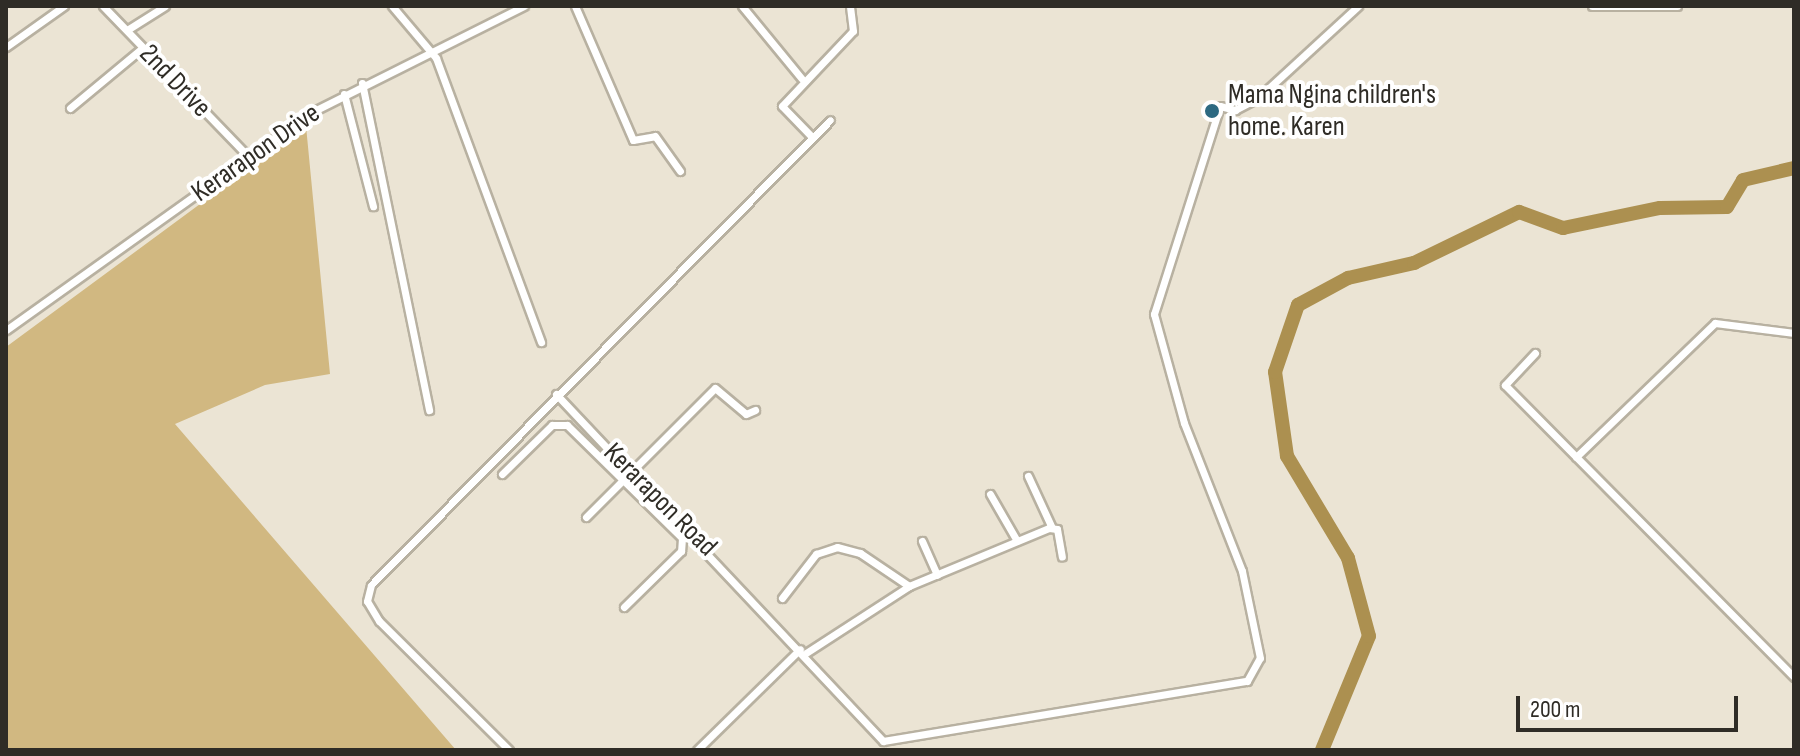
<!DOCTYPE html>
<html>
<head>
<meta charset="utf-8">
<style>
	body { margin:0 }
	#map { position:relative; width:1800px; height:756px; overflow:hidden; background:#ebe4d4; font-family:"Sofia Sans Condensed",sans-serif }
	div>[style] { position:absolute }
	.green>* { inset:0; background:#d1b881 }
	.river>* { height:14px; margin:-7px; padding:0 7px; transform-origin:7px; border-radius:7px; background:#ac9050 }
	.roads { filter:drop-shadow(2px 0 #b8b1a1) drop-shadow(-2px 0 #b8b1a1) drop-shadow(0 2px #b8b1a1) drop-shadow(0 -2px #b8b1a1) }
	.minor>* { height:7px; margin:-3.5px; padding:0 3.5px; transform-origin:3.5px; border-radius:3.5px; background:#fff }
	.dots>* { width:22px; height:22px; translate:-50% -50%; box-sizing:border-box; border:4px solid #fff; border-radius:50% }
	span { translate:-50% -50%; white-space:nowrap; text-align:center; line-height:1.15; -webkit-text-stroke:8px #fff; paint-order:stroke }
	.street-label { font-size:28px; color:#2f2c26 }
	.poi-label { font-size:28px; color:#2f2c26 }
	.left { translate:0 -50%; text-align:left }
	.frame { position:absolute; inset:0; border:8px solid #2f2c26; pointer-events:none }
	.scale { position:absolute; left:1516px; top:696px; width:222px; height:36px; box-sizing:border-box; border:4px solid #2f2c26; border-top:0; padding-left:10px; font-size:24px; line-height:28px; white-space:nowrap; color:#2f2c26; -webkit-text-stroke:6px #fff; paint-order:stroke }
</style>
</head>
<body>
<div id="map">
	<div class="green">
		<i style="clip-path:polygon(306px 126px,330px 374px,265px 385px,175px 424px,456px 750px,6px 750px,6px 347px)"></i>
	</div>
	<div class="river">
		<i style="left:1322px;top:750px;width:123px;rotate:-67.6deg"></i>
		<i style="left:1369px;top:636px;width:81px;rotate:-105.1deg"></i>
		<i style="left:1348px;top:558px;width:119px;rotate:-120.9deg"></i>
		<i style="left:1287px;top:456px;width:85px;rotate:-98.1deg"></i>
		<i style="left:1275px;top:372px;width:71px;rotate:-71.1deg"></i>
		<i style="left:1298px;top:305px;width:57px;rotate:-28.4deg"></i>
		<i style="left:1348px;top:278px;width:68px;rotate:-12.8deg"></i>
		<i style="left:1414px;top:263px;width:117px;rotate:-25.9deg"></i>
		<i style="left:1519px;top:212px;width:47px;rotate:20deg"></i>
		<i style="left:1563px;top:228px;width:99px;rotate:-11.7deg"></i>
		<i style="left:1660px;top:208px;width:67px;rotate:-0.9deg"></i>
		<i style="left:1727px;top:207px;width:31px;rotate:-59deg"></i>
		<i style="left:1743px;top:180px;width:52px;rotate:-13.2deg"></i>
	</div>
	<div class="roads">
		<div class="minor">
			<i style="left:103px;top:6px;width:209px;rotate:46deg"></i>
			<i style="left:392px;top:6px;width:68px;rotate:49.8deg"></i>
			<i style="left:436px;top:58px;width:303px;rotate:69.7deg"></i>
			<i style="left:575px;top:6px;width:146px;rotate:66.6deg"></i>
			<i style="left:633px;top:140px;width:22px;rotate:-10deg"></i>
			<i style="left:655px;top:136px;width:43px;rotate:54.5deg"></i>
			<i style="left:742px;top:6px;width:94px;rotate:50.6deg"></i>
			<i style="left:1592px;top:6px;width:85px"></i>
			<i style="left:127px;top:30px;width:45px;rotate:-32.3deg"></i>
			<i style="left:6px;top:47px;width:71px;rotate:-35.3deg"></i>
			<i style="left:362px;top:83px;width:334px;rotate:78.4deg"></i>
			<i style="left:344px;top:94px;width:116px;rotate:75.5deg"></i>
			<i style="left:70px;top:108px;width:92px;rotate:-39.7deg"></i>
			<i style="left:812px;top:137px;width:43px;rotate:-134.1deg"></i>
			<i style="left:782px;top:106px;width:103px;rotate:-46.6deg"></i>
			<i style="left:853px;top:31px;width:25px;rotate:-97deg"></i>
			<i style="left:6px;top:330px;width:376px;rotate:-35.5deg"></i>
			<i style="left:312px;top:112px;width:237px;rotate:-26.6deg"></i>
			<i style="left:1535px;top:353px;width:44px;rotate:133.2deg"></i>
			<i style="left:1505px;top:385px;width:411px;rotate:45.3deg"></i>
			<i style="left:556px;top:394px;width:477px;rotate:46.7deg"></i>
			<i style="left:883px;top:741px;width:369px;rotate:-9.4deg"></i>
			<i style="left:1247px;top:681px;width:26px;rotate:-61deg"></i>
			<i style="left:1260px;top:658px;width:89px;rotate:-101.7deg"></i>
			<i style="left:1242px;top:571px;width:159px;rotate:-111.4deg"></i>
			<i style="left:1184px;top:423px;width:113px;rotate:-105.4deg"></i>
			<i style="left:1154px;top:314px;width:218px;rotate:-72.4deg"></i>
			<i style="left:1220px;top:106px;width:16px;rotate:15deg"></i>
			<i style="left:1235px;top:110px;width:26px;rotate:-28deg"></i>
			<i style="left:1258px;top:98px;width:136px;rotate:-42.6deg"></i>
			<i style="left:1576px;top:457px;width:193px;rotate:-44deg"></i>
			<i style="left:1715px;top:323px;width:80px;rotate:7.2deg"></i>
			<i style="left:502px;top:474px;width:70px;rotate:-44.4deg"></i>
			<i style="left:552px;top:425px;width:15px"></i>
			<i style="left:567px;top:425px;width:161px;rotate:44.5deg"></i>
			<i style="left:682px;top:538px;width:13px;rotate:94deg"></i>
			<i style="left:681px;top:551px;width:80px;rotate:135.5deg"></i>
			<i style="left:1028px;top:476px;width:57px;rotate:65.2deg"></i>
			<i style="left:990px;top:494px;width:54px;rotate:60.1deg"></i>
			<i style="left:586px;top:517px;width:182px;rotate:-45deg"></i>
			<i style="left:715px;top:388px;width:40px;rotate:40deg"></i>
			<i style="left:746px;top:414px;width:10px;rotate:-24deg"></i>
			<i style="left:922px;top:541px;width:37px;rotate:66deg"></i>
			<i style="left:782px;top:598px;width:56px;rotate:-52.3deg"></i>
			<i style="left:816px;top:554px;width:22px;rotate:-18deg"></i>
			<i style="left:837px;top:547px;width:24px;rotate:15deg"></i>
			<i style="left:860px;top:553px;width:59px;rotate:34deg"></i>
			<i style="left:806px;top:653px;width:123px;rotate:-33deg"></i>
			<i style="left:909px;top:586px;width:152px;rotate:-22.5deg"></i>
			<i style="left:1049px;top:528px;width:8px;rotate:7deg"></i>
			<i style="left:1057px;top:529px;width:28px;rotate:80deg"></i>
			<i style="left:509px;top:750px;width:183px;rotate:-135.2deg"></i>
			<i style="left:379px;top:621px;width:23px;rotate:-121deg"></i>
			<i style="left:367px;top:601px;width:16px;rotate:-76deg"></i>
			<i style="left:371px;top:585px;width:653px;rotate:-45.37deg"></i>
			<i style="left:697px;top:750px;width:144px;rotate:-44.4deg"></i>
		</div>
	</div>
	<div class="dots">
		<i style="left:1212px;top:111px;background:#2d6981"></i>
	</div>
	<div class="street-label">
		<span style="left:175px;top:81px;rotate:46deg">2nd Drive</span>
		<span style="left:256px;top:153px;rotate:-35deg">Kerarapon Drive</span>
		<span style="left:660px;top:500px;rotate:45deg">Kerarapon Road</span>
	</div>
	<div class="poi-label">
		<span class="left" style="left:1228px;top:111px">Mama Ngina children's<br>home. Karen</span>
	</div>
	<div class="frame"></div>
	<div class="scale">200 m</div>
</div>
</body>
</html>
